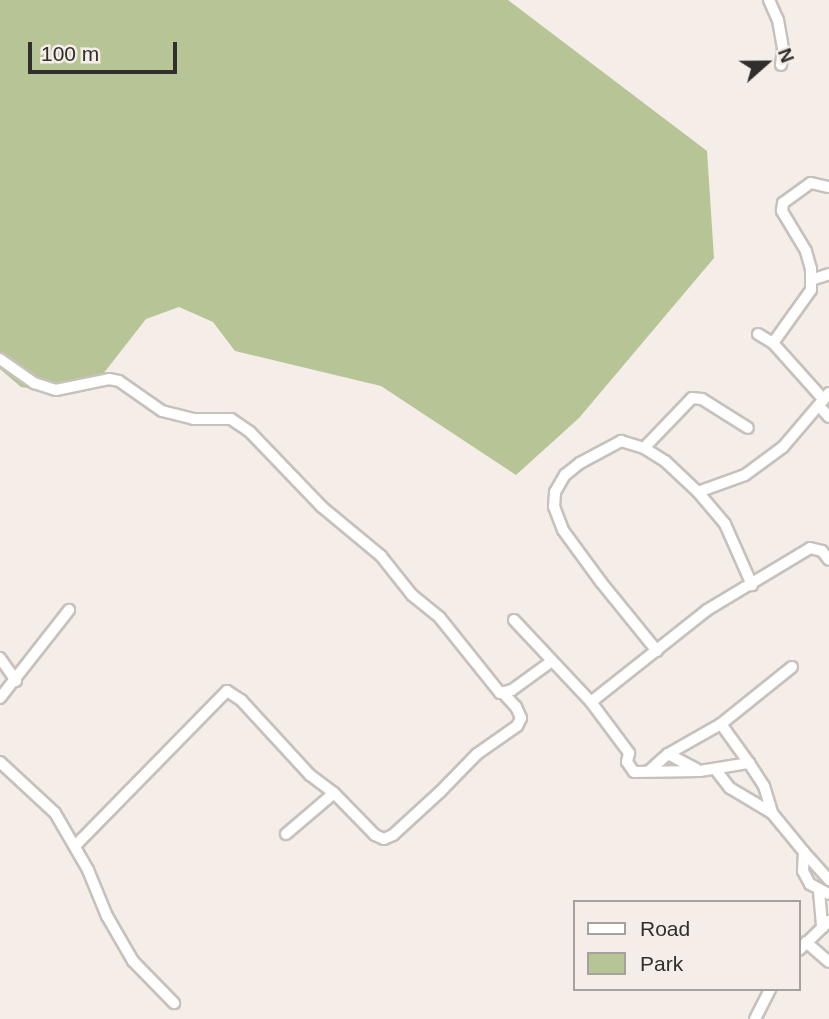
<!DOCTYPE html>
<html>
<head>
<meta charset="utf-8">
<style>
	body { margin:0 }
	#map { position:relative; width:829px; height:1019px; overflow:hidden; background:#f4ede8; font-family:Arial,sans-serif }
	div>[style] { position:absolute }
	.green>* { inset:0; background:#b7c596 }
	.roads { filter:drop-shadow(2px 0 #c7c1bc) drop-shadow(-2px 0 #c7c1bc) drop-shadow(0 2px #c7c1bc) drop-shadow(0 -2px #c7c1bc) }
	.minor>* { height:10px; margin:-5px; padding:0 5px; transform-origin:5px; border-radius:5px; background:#fff }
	span { translate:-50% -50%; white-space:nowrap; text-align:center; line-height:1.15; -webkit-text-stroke:7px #f4ede8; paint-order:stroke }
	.legend { position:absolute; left:573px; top:900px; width:228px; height:91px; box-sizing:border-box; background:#f4ede8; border:2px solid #a6a19d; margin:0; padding:9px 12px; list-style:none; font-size:21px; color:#312f2d }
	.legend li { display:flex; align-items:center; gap:14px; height:35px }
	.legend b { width:35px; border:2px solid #a6a19d }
	.north { position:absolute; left:731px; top:28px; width:70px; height:70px; -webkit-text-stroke:5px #f4ede8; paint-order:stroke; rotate:69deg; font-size:19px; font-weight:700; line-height:28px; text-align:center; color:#312f2d }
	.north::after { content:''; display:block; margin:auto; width:24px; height:32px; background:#312f2d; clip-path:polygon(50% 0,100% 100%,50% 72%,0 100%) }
	.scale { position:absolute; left:28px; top:42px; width:149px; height:32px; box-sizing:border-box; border:4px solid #312f2d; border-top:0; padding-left:9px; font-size:21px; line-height:24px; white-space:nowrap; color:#312f2d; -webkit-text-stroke:5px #f4ede8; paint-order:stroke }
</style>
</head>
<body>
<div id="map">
	<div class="green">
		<i style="clip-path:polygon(0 0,508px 0,707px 151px,714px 258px,579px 418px,516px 475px,381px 386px,235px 351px,213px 322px,179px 307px,146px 319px,103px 374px,56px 393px,21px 387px,0 369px)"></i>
	</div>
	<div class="roads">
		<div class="minor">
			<i style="left:769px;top:0;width:22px;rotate:66deg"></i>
			<i style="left:778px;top:20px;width:29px;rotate:80deg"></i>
			<i style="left:783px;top:49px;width:16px;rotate:97deg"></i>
			<i style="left:811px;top:280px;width:19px;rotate:-18deg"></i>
			<i style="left:758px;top:334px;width:17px;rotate:31deg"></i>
			<i style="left:773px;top:343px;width:76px;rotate:48.2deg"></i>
			<i style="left:773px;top:343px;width:65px;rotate:-54.4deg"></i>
			<i style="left:811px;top:290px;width:21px;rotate:-90deg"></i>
			<i style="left:811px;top:269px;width:19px;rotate:-106deg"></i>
			<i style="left:806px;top:251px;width:47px;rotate:-121deg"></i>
			<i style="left:782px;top:211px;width:8px;rotate:-83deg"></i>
			<i style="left:783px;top:203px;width:34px;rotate:-36deg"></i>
			<i style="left:811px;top:183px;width:18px;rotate:13deg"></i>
			<i style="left:0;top:359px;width:42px;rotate:35.2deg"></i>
			<i style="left:34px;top:383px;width:23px;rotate:18deg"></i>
			<i style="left:56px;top:390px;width:54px;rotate:-11.7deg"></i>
			<i style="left:109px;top:379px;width:10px;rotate:11deg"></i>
			<i style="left:119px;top:381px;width:52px;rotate:34.9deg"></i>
			<i style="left:162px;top:411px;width:32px;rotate:14deg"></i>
			<i style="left:193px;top:419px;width:38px"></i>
			<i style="left:231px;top:419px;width:23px;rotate:34deg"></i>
			<i style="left:250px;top:432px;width:104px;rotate:46.2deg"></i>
			<i style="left:322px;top:507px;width:77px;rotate:39.7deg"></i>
			<i style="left:381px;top:556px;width:50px;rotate:51.5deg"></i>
			<i style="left:412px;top:595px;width:36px;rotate:39deg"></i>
			<i style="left:440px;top:618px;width:96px;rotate:51.3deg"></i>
			<i style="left:500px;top:693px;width:12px;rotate:-14deg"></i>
			<i style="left:512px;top:690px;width:49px;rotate:-35.9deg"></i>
			<i style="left:820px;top:407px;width:13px;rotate:48deg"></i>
			<i style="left:644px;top:448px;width:69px;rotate:-46.2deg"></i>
			<i style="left:692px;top:398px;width:10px;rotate:6deg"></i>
			<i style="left:702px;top:399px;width:54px;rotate:32.2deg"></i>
			<i style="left:698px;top:492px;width:50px;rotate:-19.9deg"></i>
			<i style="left:745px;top:475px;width:47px;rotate:-36.4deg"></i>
			<i style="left:783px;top:447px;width:71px;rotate:-49.6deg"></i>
			<i style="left:514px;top:620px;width:112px;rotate:46.8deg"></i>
			<i style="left:591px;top:702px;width:64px;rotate:53.3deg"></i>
			<i style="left:629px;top:753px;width:9px;rotate:103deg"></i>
			<i style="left:627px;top:762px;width:12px;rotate:55deg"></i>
			<i style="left:634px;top:772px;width:66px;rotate:-0.9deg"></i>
			<i style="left:700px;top:771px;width:50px;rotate:-9.3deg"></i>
			<i style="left:749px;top:763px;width:27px;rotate:57deg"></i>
			<i style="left:764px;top:786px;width:28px;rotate:73deg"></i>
			<i style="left:772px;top:813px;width:50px;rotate:50.6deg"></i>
			<i style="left:804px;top:852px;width:19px;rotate:93deg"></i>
			<i style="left:803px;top:871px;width:15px;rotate:62deg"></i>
			<i style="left:810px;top:884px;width:21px;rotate:28deg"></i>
			<i style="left:657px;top:651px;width:89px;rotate:-129.1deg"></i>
			<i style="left:601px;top:582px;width:64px;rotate:-126.2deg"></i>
			<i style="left:563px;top:530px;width:25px;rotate:-111deg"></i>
			<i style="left:554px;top:507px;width:15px;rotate:-86deg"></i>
			<i style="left:555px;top:492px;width:20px;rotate:-60deg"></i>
			<i style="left:565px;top:475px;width:19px;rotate:-39deg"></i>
			<i style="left:580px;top:463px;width:47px;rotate:-28.2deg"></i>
			<i style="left:621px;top:441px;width:24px;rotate:17deg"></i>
			<i style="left:644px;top:448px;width:25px;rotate:32deg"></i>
			<i style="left:665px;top:461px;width:45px;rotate:43.2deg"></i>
			<i style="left:698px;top:492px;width:42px;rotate:49.8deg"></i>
			<i style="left:725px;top:524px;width:67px;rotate:66.1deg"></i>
			<i style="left:0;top:658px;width:28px;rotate:55deg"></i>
			<i style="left:0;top:698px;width:112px;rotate:-51.9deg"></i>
			<i style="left:591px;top:702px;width:148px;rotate:-38.4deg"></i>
			<i style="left:707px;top:610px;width:120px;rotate:-31deg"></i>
			<i style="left:810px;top:548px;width:12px;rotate:14deg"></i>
			<i style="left:822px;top:551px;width:11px;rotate:52deg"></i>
			<i style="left:721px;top:724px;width:48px;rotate:54.3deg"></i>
			<i style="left:668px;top:754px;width:32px;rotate:28deg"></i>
			<i style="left:0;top:762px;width:75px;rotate:42.8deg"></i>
			<i style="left:55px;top:813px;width:66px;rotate:59.9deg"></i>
			<i style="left:88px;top:870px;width:50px;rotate:67.6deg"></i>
			<i style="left:107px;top:916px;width:52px;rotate:60deg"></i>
			<i style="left:133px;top:961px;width:59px;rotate:45.7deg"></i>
			<i style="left:715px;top:769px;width:24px;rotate:52deg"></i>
			<i style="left:730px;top:788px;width:49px;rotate:30.8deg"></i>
			<i style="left:649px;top:771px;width:25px;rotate:-42deg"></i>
			<i style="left:668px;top:754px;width:61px;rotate:-29.5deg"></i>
			<i style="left:721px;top:724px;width:91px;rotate:-38.8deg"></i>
			<i style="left:286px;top:834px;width:63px;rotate:-40.5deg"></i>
			<i style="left:75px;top:846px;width:217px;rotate:-45.6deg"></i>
			<i style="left:227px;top:691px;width:17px;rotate:33deg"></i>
			<i style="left:241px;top:700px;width:102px;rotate:47.4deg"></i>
			<i style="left:310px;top:775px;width:30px;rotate:37deg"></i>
			<i style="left:334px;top:793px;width:59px;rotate:45.7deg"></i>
			<i style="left:375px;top:835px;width:10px;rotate:24deg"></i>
			<i style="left:384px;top:839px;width:10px;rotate:-24deg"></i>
			<i style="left:393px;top:835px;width:64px;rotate:-42.5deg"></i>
			<i style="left:440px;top:792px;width:53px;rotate:-45.8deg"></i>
			<i style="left:477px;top:754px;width:49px;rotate:-35deg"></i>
			<i style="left:517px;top:726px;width:9px;rotate:-63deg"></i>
			<i style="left:521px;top:718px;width:12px;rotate:-114deg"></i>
			<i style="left:516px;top:707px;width:19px;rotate:-133deg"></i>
			<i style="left:804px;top:852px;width:38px;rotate:48deg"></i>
			<i style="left:819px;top:891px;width:37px;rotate:85deg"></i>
			<i style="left:806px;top:942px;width:30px;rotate:41deg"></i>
			<i style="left:799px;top:950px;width:42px;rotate:-44deg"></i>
			<i style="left:755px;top:1019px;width:34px;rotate:-63deg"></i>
		</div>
	</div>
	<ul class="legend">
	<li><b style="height:9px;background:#fff"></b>Road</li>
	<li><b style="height:19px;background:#b7c596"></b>Park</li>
	</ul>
	<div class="north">N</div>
	<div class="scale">100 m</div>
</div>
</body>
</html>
